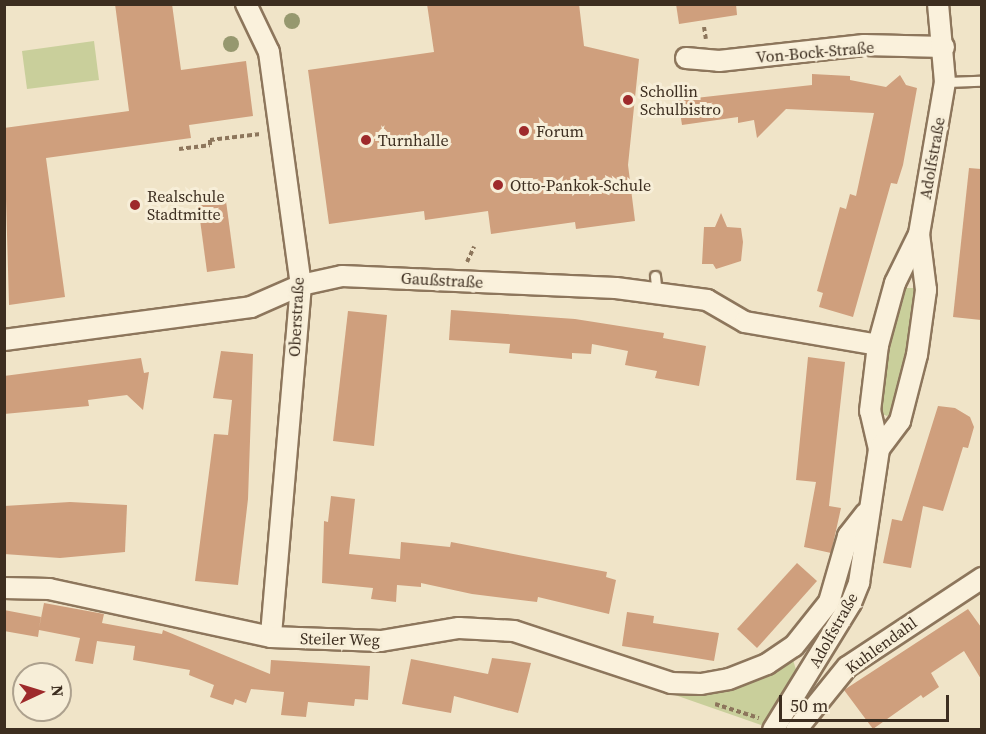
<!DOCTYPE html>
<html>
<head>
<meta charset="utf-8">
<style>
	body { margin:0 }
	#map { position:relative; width:986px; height:734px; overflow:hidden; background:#f0e4c8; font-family:"Source Serif 4",serif }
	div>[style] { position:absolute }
	.green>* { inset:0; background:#c9cf9b }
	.building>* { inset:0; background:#cf9f7d }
	.path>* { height:4px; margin-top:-2px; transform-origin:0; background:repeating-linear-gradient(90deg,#8d765c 0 4.5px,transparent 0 7.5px) }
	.roads { filter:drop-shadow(2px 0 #8d765c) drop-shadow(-2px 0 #8d765c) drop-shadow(0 2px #8d765c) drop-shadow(0 -2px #8d765c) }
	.service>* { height:9px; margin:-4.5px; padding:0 4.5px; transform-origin:4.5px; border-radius:4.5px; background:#faf1dc }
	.minor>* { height:20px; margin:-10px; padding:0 10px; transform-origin:10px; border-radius:10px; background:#faf1dc }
	.trees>* { width:16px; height:16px; margin:-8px; border-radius:50%; background:#96986f }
	.dots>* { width:16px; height:16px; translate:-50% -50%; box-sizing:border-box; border:3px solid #f7eed8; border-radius:50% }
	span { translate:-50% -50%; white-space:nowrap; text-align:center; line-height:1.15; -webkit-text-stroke:6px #f7eed8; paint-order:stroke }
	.street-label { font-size:16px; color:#3d2e20 }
	.poi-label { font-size:16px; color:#3d2e20 }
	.left { translate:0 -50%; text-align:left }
	.frame { position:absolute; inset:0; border:6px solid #3d2e20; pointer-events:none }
	.north { position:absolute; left:12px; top:662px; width:60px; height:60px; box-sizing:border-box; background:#f7eed8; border:2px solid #ada18e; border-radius:50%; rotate:86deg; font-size:16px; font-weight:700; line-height:24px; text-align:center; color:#3d2e20 }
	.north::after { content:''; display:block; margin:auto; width:21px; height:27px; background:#9e2a2b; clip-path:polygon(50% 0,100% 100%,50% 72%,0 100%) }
	.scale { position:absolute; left:779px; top:695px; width:170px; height:27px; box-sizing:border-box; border:3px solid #3d2e20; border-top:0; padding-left:8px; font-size:18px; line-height:21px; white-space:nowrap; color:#3d2e20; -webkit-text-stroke:4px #f7eed8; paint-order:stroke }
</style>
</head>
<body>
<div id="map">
	<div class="green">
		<i style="clip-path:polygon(94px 41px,99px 80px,27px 89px,22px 51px)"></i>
		<i style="clip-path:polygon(906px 288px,914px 288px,918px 295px,918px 310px,896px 411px,887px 416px,878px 412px,878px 373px)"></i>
		<i style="clip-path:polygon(793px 660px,799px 679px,767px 727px,675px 695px)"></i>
	</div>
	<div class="building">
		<i style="clip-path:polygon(115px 4px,172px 4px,181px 70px,246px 61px,253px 116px,189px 125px,191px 138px,46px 158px,65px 297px,9px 305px,4px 128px,129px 111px)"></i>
		<i style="clip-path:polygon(427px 4px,579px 4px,584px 46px,639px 59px,628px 165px,635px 221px,576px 229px,575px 222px,491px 234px,488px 211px,425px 220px,424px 211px,329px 224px,308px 70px,434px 52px)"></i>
		<i style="clip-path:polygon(676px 4px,736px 4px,737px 15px,679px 24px)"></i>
		<i style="clip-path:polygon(812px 74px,850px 76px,850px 80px,886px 87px,900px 75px,906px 85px,917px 88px,903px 165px,897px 184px,891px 183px,853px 317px,819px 307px,823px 293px,817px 291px,840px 207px,846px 209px,850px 194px,856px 196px,874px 113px,786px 109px,757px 138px,754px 120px,738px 123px,738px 117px,682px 125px,678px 100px,812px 85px)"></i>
		<i style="clip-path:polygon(969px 168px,981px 169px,981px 320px,953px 317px)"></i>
		<i style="clip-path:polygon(226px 201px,235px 268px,207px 272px,198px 205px)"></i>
		<i style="clip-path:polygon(721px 213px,727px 227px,741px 228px,743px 242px,741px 261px,716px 269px,713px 264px,702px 264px,704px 227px,715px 227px)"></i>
		<i style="clip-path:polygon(451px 310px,575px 319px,664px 333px,663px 338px,706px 346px,699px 386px,655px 378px,657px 371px,625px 365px,628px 351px,592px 344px,591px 354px,572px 353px,572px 359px,509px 353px,510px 344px,449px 340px)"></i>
		<i style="clip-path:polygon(348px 311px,387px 315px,374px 446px,333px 441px)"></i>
		<i style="clip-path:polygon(221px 351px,253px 354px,248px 499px,238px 585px,195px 581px,214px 434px,228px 435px,232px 400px,213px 398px)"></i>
		<i style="clip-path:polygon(808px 357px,845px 362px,829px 506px,841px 508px,831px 553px,804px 547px,816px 482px,796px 480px)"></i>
		<i style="clip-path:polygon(141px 358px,144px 373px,149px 372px,143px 410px,127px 395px,88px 400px,89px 406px,4px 414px,4px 376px)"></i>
		<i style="clip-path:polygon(938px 406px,955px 408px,970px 417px,974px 427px,968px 448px,963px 447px,943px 511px,923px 506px,911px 568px,883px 563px,892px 519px,902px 521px)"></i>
		<i style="clip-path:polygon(331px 496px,355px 499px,349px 554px,400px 559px,401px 542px,450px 547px,451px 542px,607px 572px,606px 577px,616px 580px,609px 614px,538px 597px,537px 602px,472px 594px,421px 583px,421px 587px,397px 585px,396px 602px,371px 599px,373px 588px,322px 583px,324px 521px,328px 522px)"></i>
		<i style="clip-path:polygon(70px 502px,127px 505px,125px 552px,60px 558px,4px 554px,4px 506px)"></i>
		<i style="clip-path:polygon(797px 563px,817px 581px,757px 648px,737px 629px)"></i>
		<i style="clip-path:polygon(44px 603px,104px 614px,102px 623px,162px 634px,163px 630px,270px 674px,271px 660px,370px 666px,368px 700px,355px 699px,354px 706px,308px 702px,306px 717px,281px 715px,284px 692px,251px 689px,246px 703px,235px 699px,233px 705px,210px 697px,214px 685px,189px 675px,190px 670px,133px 660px,135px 646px,97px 641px,93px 664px,75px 661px,80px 638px,39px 630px,38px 637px,4px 631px,4px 610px,41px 617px,39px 628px)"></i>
		<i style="clip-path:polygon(968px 609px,981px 627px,981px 679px,964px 651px,931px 673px,939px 687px,923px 698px,921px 695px,873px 729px,844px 690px)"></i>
		<i style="clip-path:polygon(627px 612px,654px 616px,653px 623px,719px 633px,714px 661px,622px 646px)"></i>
		<i style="clip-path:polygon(492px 658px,531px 663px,518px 713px,454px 696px,451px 713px,402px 704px,411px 659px,488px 674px)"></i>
	</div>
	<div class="path">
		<i style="left:704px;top:27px;width:12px;rotate:81deg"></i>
		<i style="left:179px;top:149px;width:31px;rotate:-7deg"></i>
		<i style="left:210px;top:145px;width:5px;rotate:-90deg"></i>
		<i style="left:210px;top:140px;width:51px;rotate:-6.7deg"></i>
		<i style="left:467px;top:262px;width:17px;rotate:-65deg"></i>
		<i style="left:715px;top:704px;width:46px;rotate:17.7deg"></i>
	</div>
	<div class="roads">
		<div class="service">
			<i style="left:945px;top:82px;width:37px;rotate:-2deg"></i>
			<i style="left:655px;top:276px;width:18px;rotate:84deg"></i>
		</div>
		<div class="minor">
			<i style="left:246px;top:4px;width:53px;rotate:64.4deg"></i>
			<i style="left:269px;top:52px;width:235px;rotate:82.2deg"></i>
			<i style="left:301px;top:285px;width:353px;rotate:94.9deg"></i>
			<i style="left:686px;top:58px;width:33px;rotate:5deg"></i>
			<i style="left:719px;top:61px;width:146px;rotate:-6.3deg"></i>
			<i style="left:864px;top:45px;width:80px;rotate:1.4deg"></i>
			<i style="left:4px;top:340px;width:249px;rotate:-7.6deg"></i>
			<i style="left:251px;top:307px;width:55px;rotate:-23.7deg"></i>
			<i style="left:301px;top:285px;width:42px;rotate:-12.4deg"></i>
			<i style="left:342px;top:276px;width:274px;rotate:2.5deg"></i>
			<i style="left:616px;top:288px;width:92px;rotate:7.5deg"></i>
			<i style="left:707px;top:300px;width:44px;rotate:30.1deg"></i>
			<i style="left:745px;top:322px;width:135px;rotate:9.8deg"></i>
			<i style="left:879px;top:449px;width:39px;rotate:-103deg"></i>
			<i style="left:870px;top:411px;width:66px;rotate:-83.1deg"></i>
			<i style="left:878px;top:345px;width:64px;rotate:-74.7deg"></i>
			<i style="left:895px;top:283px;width:55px;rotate:-63.9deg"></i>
			<i style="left:4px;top:588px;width:45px;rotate:1.3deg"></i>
			<i style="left:49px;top:589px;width:227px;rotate:12.2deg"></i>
			<i style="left:271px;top:637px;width:110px;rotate:2.1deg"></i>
			<i style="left:381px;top:641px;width:79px;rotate:-9.5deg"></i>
			<i style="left:459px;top:628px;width:55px;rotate:3.1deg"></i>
			<i style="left:514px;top:631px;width:165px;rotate:18.3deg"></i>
			<i style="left:671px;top:683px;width:30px;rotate:2deg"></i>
			<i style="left:701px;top:684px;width:28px;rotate:-10deg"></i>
			<i style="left:729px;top:679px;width:41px;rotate:-21.5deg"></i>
			<i style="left:767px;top:664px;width:32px;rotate:-34deg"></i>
			<i style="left:794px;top:646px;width:56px;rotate:-51.5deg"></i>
			<i style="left:829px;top:602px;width:69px;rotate:-73.9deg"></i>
			<i style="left:848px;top:536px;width:29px;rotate:-52deg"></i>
			<i style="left:773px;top:730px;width:149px;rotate:-58.4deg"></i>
			<i style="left:851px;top:603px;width:22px;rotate:-68deg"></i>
			<i style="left:859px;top:583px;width:135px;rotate:-81.5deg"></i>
			<i style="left:879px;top:449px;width:35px;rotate:-53deg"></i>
			<i style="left:900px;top:421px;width:68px;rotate:-75.6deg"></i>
			<i style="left:917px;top:355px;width:66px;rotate:-82.1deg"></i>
			<i style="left:926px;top:290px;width:56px;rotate:-97.1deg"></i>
			<i style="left:919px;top:234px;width:154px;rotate:-80.3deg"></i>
			<i style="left:945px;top:82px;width:78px;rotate:-95.1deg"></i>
			<i style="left:796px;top:730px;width:81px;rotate:-51deg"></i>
			<i style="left:847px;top:667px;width:162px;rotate:-33.4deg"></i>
		</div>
	</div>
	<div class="trees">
		<i style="left:292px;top:21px"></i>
		<i style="left:231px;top:44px"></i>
	</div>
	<div class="dots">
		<i style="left:628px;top:100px;background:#9e2a2b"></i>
		<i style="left:524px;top:131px;background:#9e2a2b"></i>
		<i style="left:366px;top:140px;background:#9e2a2b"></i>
		<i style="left:498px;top:185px;background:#9e2a2b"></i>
		<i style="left:135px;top:205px;background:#9e2a2b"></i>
	</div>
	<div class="street-label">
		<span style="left:815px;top:52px;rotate:-5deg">Von-Bock-Straße</span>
		<span style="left:932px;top:158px;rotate:-80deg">Adolfstraße</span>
		<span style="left:442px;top:280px;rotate:3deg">Gaußstraße</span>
		<span style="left:296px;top:317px;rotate:-87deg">Oberstraße</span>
		<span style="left:833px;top:630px;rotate:-61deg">Adolfstraße</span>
		<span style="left:340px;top:639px;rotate:1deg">Steiler Weg</span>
		<span style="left:881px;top:645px;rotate:-36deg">Kuhlendahl</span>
	</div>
	<div class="poi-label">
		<span class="left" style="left:640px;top:100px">Schollin<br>Schulbistro</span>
		<span class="left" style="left:536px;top:131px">Forum</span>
		<span class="left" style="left:378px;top:140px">Turnhalle</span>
		<span class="left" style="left:510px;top:185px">Otto-Pankok-Schule</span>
		<span class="left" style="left:147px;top:205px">Realschule<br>Stadtmitte</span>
	</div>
	<div class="frame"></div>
	<div class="north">N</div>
	<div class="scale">50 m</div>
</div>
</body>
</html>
